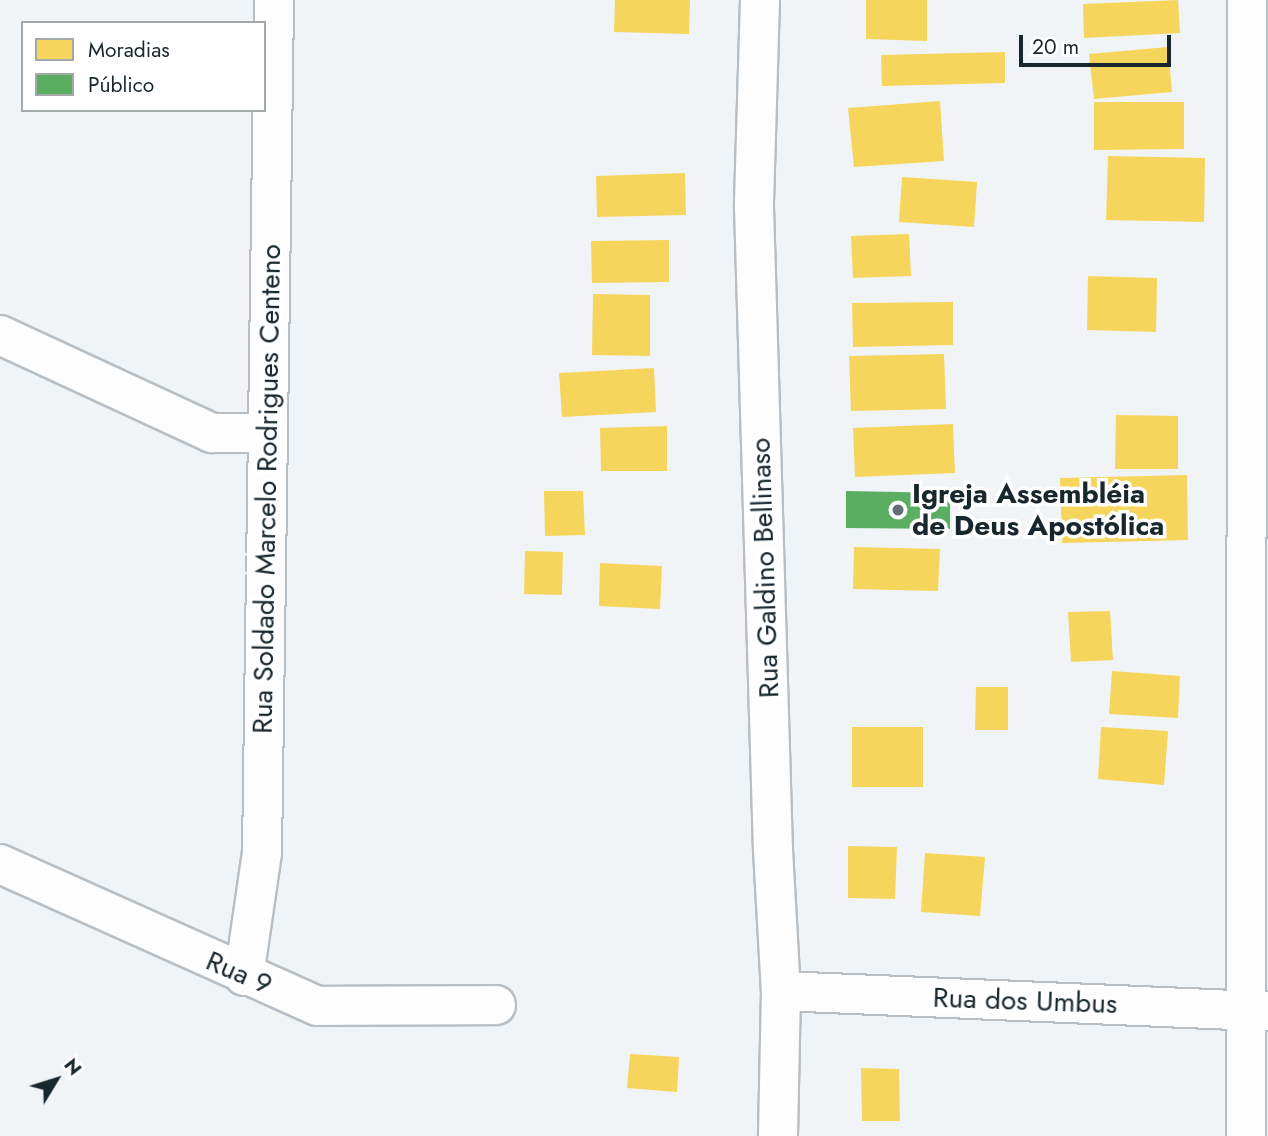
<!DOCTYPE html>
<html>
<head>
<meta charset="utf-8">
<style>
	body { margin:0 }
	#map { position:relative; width:1268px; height:1136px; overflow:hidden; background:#f1f4f7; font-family:Jost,sans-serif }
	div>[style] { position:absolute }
	.homes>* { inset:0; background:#f6d55c }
	.public>* { inset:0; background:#5aae61 }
	.roads { filter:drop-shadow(2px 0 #b7bfc4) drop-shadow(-2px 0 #b7bfc4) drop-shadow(0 2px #b7bfc4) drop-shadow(0 -2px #b7bfc4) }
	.minor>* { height:38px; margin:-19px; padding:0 19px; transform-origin:19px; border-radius:19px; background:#fdfdfe }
	.dots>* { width:19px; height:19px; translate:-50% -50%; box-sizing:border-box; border:4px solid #fff; border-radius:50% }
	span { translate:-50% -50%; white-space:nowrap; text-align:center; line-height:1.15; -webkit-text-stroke:7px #fff; paint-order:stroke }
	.street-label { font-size:28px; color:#18262e }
	.poi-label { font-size:28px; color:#18262e; font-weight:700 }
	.left { translate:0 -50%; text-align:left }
	.legend { position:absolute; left:21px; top:21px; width:245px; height:91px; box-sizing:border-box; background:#fff; border:2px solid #a3a8ab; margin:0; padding:9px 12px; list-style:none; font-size:21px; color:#18262e }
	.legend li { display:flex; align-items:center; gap:14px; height:35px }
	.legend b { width:35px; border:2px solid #a3a8ab }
	.north { position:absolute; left:21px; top:1045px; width:70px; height:70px; -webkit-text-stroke:5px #fff; paint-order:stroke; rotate:52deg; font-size:19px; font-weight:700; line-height:28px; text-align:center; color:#18262e }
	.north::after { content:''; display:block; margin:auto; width:24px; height:32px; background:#18262e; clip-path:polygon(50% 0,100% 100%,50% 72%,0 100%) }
	.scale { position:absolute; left:1019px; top:35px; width:152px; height:32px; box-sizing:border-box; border:4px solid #18262e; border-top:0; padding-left:9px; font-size:21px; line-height:24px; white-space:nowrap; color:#18262e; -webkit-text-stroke:5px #fff; paint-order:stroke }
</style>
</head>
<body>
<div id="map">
	<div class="homes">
		<i style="clip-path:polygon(615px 0,690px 0,689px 34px,614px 32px)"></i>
		<i style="clip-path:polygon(866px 0,927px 0,927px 41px,866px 39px)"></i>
		<i style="clip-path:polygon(1178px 0,1180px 33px,1084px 38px,1083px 4px)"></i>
		<i style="clip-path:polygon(1168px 47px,1172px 92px,1094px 99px,1089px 54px)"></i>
		<i style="clip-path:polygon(1005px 52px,1005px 83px,882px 86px,881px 55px)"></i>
		<i style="clip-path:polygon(940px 101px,944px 161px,854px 167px,848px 108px)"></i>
		<i style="clip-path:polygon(1094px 102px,1184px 102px,1184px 149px,1094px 150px)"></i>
		<i style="clip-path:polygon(1108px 156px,1205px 158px,1204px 222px,1106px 220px)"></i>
		<i style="clip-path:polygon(685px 173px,686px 215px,597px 217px,596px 176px)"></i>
		<i style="clip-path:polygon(902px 177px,977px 182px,974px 227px,899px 222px)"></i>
		<i style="clip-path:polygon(909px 234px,911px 276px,853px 278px,851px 236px)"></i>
		<i style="clip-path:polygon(669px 240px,669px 282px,592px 283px,591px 241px)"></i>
		<i style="clip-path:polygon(1088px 276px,1157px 278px,1156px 332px,1087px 330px)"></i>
		<i style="clip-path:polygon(593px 294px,650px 295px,650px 356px,592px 355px)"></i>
		<i style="clip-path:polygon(953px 302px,953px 345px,853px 347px,852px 303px)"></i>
		<i style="clip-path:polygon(944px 354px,946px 409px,851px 411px,849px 356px)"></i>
		<i style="clip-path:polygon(654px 368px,656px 412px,562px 417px,559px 373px)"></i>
		<i style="clip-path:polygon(1116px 415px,1178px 416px,1178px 469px,1115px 469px)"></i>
		<i style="clip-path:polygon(953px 424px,955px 473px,855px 477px,853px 428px)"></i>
		<i style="clip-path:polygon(667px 426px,667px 471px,601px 471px,600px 428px)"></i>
		<i style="clip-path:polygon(1187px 475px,1188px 540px,1062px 543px,1060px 478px)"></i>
		<i style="clip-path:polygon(544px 491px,583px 491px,585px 535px,545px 536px)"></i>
		<i style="clip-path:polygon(854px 547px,940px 549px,938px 591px,853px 589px)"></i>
		<i style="clip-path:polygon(525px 551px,563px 552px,562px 595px,524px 594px)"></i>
		<i style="clip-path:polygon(600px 563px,662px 566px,660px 609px,599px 606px)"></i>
		<i style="clip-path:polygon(1110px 611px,1113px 660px,1071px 662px,1068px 612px)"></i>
		<i style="clip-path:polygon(1112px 671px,1180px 676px,1178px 718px,1109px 714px)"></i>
		<i style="clip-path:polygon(976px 687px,1008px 687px,1008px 730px,975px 730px)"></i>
		<i style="clip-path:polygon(852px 727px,923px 727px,923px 787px,852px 787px)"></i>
		<i style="clip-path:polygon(1101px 727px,1168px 731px,1164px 785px,1098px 779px)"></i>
		<i style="clip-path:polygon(848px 846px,897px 847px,895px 899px,848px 898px)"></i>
		<i style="clip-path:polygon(925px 853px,985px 857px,980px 916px,921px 912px)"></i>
		<i style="clip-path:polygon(630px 1054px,679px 1057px,677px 1092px,627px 1088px)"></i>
		<i style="clip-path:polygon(861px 1068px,899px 1069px,900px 1121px,862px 1121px)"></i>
	</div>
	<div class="public">
		<i style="clip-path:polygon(846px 491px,950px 493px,950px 529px,846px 528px)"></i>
	</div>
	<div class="roads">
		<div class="minor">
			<i style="left:760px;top:0;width:207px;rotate:91.7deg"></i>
			<i style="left:754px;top:207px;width:643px;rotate:88.31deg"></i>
			<i style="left:773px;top:850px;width:141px;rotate:86.8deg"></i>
			<i style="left:781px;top:991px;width:145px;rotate:91.2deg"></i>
			<i style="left:0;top:335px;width:234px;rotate:24.8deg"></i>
			<i style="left:212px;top:433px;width:56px"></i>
			<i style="left:0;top:864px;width:348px;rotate:24.1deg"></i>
			<i style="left:318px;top:1006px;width:178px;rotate:-0.3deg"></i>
			<i style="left:244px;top:976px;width:124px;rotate:-81.7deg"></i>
			<i style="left:262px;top:853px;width:853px;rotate:-89.19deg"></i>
			<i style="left:781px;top:991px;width:487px;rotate:2.4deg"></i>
			<i style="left:1246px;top:1136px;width:1136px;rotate:-89.95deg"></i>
		</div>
	</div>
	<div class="dots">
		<i style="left:898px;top:510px;background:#646e74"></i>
	</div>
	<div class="street-label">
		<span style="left:267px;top:489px;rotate:-89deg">Rua Soldado Marcelo Rodrigues Centeno</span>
		<span style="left:765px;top:568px;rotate:-92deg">Rua Galdino Bellinaso</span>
		<span style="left:239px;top:973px;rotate:23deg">Rua 9</span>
		<span style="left:1025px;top:1001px;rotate:2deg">Rua dos Umbus</span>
	</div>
	<div class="poi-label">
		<span class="left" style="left:912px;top:510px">Igreja Assembléia<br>de Deus Apostólica</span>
	</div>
	<ul class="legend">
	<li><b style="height:19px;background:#f6d55c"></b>Moradias</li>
	<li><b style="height:19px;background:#5aae61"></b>Público</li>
	</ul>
	<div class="north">N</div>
	<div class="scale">20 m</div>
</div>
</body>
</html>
